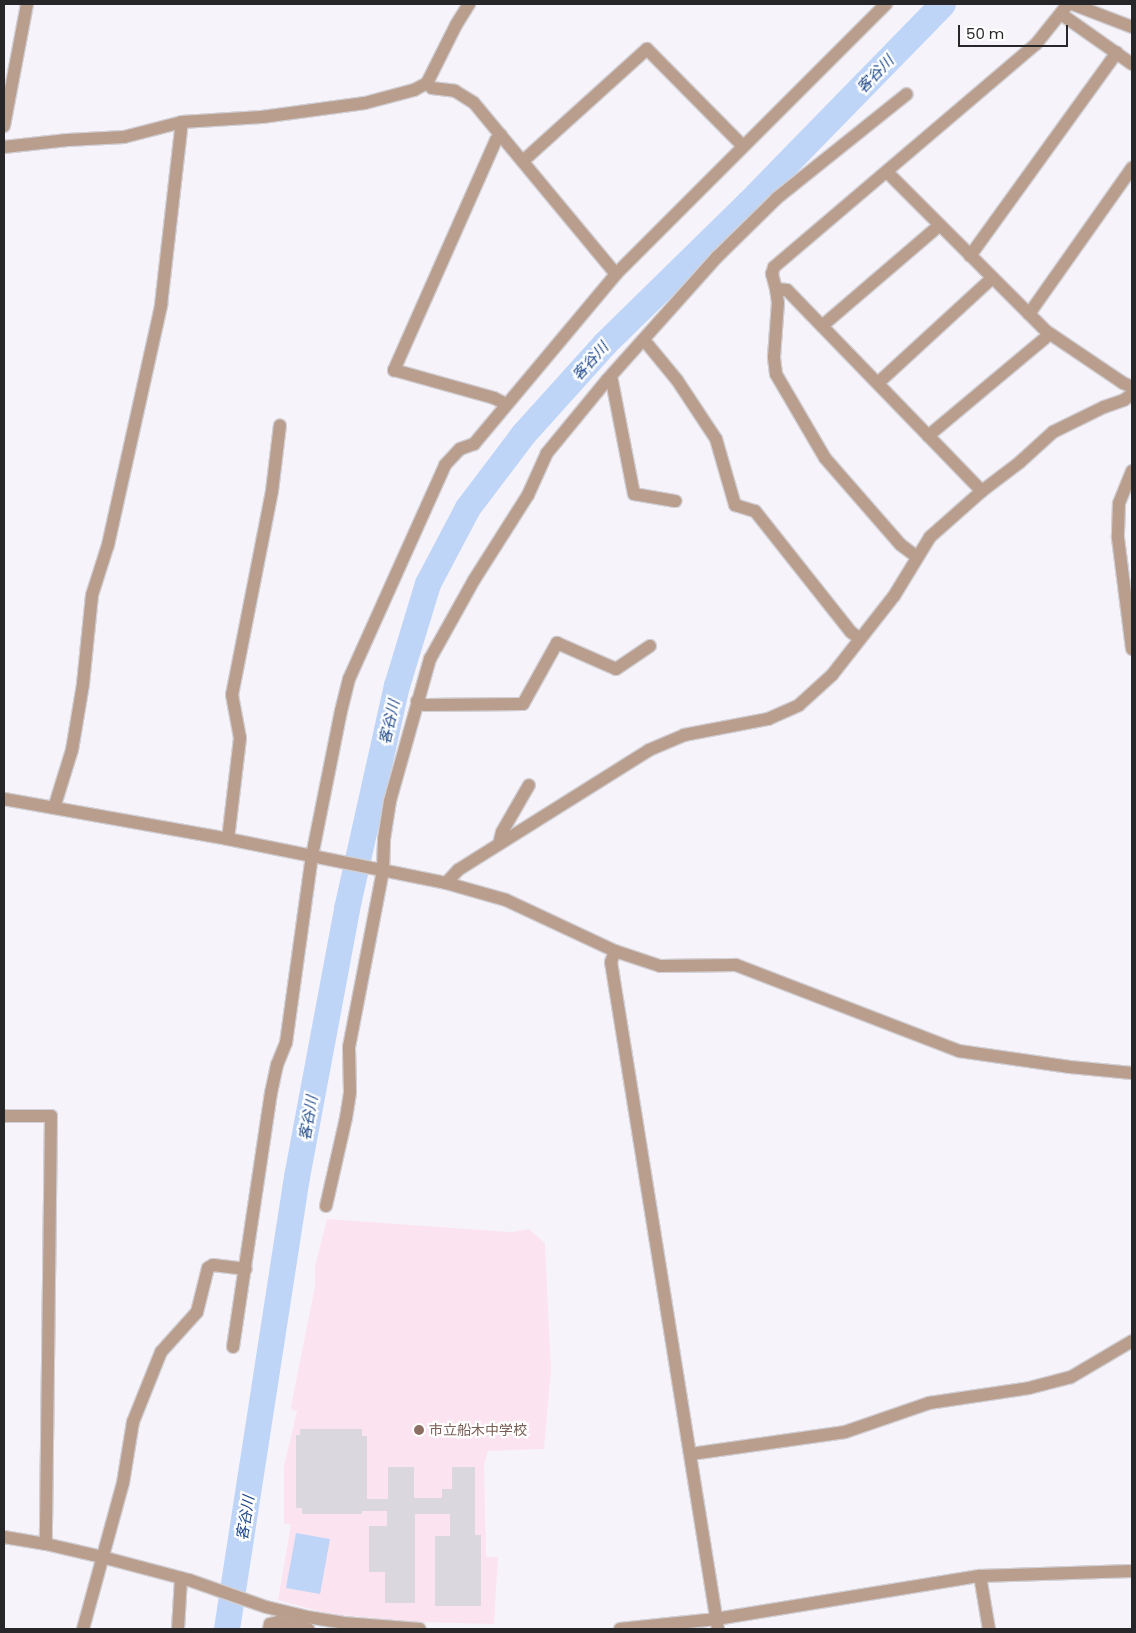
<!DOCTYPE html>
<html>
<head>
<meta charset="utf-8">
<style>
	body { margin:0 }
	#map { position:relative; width:1136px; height:1633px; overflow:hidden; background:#f6f4fa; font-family:Poppins,"Noto Sans JP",sans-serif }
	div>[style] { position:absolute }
	.education>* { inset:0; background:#fbe4f0 }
	.water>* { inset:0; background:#bed5f7 }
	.river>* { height:26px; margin:-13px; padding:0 13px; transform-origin:13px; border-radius:13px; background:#bed5f7 }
	.building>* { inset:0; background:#dad7de }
	.roads { filter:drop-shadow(1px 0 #d1cfd4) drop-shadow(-1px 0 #d1cfd4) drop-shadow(0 1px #d1cfd4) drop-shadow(0 -1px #d1cfd4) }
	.minor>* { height:12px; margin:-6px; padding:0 6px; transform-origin:6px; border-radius:6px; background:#b99e8e }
	.dots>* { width:14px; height:14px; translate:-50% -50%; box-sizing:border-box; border:2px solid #fff; border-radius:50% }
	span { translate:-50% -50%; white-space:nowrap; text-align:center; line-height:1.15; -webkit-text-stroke:4.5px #fff; paint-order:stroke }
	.education-label { font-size:14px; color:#785e54 }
	.left { translate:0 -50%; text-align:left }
	.water-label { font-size:15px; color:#1e498a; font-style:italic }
	.frame { position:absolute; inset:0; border:5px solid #272628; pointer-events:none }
	.scale { position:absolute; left:958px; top:25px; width:110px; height:22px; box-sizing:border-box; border:2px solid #272628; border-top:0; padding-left:6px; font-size:15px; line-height:18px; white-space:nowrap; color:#272628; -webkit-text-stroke:4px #fff; paint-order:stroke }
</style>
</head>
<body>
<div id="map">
	<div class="education">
		<i style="clip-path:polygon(327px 1219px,511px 1232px,529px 1229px,545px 1243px,551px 1370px,544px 1449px,488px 1451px,484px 1465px,486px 1557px,498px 1557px,494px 1624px,419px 1622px,329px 1614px,278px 1600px,291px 1525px,284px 1523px,284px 1466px,297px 1411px,292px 1410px,291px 1406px,315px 1286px,315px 1266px)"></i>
	</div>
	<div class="water">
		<i style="clip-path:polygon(296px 1533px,330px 1539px,320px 1594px,286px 1588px)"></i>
	</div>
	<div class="river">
		<i style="left:227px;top:1629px;width:457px;rotate:-81.2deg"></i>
		<i style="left:297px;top:1177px;width:273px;rotate:-79.4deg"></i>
		<i style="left:347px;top:909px;width:229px;rotate:-77.4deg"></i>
		<i style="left:397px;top:686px;width:107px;rotate:-73.1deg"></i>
		<i style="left:428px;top:584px;width:86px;rotate:-62.2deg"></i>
		<i style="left:468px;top:508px;width:93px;rotate:-52.9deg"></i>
		<i style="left:524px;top:434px;width:121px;rotate:-48deg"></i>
		<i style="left:605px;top:344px;width:200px;rotate:-44.4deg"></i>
		<i style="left:748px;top:204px;width:279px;rotate:-45.7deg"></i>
	</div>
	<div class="building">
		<i style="clip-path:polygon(300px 1429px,362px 1429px,362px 1436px,367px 1436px,367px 1499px,388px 1499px,388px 1467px,414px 1467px,414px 1498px,442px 1498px,442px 1489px,452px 1489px,452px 1467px,475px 1467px,475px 1535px,481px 1535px,481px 1606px,435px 1606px,435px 1536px,450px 1536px,450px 1514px,415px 1514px,415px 1603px,385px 1603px,385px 1572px,369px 1572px,369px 1526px,387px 1526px,387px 1511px,362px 1511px,362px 1514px,302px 1514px,302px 1508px,296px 1508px,296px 1435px,300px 1435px)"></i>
	</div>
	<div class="roads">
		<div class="minor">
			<i style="left:1072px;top:4px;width:64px;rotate:21deg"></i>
			<i style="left:1061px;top:14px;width:87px;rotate:35.2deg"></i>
			<i style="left:427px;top:83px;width:7px;rotate:45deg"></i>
			<i style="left:432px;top:88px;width:23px;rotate:7deg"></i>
			<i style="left:455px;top:91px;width:22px;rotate:32deg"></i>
			<i style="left:474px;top:103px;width:222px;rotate:50.3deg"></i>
			<i style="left:4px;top:126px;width:124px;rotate:-79.3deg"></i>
			<i style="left:501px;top:135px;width:7px;rotate:135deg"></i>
			<i style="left:496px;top:140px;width:252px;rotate:113.9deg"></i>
			<i style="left:394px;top:370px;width:104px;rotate:15.6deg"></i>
			<i style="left:494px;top:398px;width:13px;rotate:27deg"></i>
			<i style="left:4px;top:147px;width:64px;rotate:-6.2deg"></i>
			<i style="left:68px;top:140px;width:56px;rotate:-3.1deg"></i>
			<i style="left:124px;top:137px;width:60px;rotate:-14.5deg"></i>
			<i style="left:182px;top:122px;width:80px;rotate:-3.6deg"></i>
			<i style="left:262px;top:117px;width:104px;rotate:-7.7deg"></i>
			<i style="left:365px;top:103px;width:51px;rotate:-14.9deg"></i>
			<i style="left:414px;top:90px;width:15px;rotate:-28deg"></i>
			<i style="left:427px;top:83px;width:65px;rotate:-63.4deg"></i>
			<i style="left:456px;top:25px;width:25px;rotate:-58deg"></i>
			<i style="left:523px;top:161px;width:167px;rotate:-42.1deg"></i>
			<i style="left:647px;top:49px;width:136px;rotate:45.3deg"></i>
			<i style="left:887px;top:172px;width:225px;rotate:45deg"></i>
			<i style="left:1046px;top:331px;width:93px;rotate:34deg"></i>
			<i style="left:1123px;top:383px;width:10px;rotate:24deg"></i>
			<i style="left:970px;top:256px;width:251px;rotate:-54.2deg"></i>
			<i style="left:776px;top:289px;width:16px;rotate:-105deg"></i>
			<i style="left:772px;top:274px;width:7px;rotate:-74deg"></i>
			<i style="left:774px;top:267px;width:344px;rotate:-40.4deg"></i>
			<i style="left:1036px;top:44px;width:51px;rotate:-51.3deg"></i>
			<i style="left:1029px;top:314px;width:179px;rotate:-54.8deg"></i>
			<i style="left:822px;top:326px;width:155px;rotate:-40.6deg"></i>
			<i style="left:644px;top:340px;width:52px;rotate:50.5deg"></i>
			<i style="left:677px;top:380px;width:71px;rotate:56.5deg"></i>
			<i style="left:716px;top:439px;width:69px;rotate:73.9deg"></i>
			<i style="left:735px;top:505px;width:21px;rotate:17deg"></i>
			<i style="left:755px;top:511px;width:154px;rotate:51.6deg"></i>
			<i style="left:851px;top:632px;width:11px;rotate:38deg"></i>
			<i style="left:611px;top:376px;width:120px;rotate:79deg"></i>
			<i style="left:634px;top:494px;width:42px;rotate:9.7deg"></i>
			<i style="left:878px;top:383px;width:155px;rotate:-42.6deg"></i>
			<i style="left:928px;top:436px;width:159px;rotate:-39.9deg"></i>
			<i style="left:1132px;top:471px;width:35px;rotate:112deg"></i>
			<i style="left:1119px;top:504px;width:34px;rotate:92deg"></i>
			<i style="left:1118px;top:538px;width:112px;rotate:82.8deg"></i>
			<i style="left:917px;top:557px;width:21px;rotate:-143deg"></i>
			<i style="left:900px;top:544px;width:114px;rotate:-131.1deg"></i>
			<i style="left:825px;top:458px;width:97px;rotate:-120.3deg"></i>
			<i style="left:776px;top:374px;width:17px;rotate:-97deg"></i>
			<i style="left:774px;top:357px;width:54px;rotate:-85.8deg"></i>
			<i style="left:778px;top:303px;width:14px;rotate:-98deg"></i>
			<i style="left:776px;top:289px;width:11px;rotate:5deg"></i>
			<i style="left:787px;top:290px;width:280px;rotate:45.9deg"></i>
			<i style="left:417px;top:701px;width:9px;rotate:27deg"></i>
			<i style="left:425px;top:705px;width:98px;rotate:-0.6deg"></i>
			<i style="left:523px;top:704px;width:70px;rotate:-60.9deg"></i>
			<i style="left:557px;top:643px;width:64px;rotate:23.8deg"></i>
			<i style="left:616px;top:669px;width:41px;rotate:-34.1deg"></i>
			<i style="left:4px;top:799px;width:228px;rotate:10.1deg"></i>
			<i style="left:228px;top:839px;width:222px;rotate:11.4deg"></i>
			<i style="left:446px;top:883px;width:62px;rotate:15.8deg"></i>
			<i style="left:506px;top:900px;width:120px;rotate:25.1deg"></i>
			<i style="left:615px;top:951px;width:47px;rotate:18.4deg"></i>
			<i style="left:660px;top:966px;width:76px;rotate:-0.8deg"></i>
			<i style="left:736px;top:965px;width:239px;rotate:21.1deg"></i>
			<i style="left:959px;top:1051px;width:112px;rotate:8.2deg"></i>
			<i style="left:1070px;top:1067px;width:62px;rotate:5.5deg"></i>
			<i style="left:54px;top:808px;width:61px;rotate:-72.8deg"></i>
			<i style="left:72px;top:750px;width:67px;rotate:-80.5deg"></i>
			<i style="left:83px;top:684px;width:89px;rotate:-84.2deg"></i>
			<i style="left:92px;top:595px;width:52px;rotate:-72.3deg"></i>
			<i style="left:108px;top:545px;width:246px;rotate:-77.5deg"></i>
			<i style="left:161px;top:305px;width:184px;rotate:-83.5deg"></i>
			<i style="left:228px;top:839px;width:102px;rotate:-83.2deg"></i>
			<i style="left:240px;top:738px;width:44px;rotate:-100.5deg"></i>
			<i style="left:232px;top:695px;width:208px;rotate:-78.9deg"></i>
			<i style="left:272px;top:491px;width:66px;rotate:-83.1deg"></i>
			<i style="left:499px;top:844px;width:12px;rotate:-76deg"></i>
			<i style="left:502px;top:832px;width:54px;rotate:-60.1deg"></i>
			<i style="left:446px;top:883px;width:18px;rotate:-47deg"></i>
			<i style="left:458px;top:870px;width:226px;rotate:-32.1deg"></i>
			<i style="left:649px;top:750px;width:38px;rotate:-23deg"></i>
			<i style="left:684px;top:735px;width:86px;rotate:-10.8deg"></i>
			<i style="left:768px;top:719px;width:34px;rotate:-24deg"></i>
			<i style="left:799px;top:705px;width:45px;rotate:-42.3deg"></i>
			<i style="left:832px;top:675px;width:100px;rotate:-51.9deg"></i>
			<i style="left:894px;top:596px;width:69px;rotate:-58.6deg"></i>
			<i style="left:930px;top:537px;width:69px;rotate:-41.5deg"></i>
			<i style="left:982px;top:491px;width:48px;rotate:-37.3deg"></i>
			<i style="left:1020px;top:462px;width:45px;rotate:-42.3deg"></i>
			<i style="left:1053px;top:432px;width:57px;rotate:-26.1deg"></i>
			<i style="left:1104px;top:407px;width:21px;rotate:-19deg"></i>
			<i style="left:1124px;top:400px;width:10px;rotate:-37deg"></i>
			<i style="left:615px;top:951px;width:12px;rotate:110deg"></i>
			<i style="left:611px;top:962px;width:676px;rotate:80.89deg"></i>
			<i style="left:4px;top:1116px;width:47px"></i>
			<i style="left:51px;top:1116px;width:428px;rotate:90.7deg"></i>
			<i style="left:326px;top:1206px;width:90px;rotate:-77.2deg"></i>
			<i style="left:346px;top:1118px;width:26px;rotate:-81deg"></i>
			<i style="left:350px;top:1092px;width:45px;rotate:-91.3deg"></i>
			<i style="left:349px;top:1047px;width:180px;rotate:-79.1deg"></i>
			<i style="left:383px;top:870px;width:31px;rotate:-88deg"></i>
			<i style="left:384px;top:839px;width:38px;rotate:-81deg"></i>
			<i style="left:390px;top:801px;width:148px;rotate:-74.3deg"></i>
			<i style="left:430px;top:659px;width:90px;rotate:-60.9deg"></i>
			<i style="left:474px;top:580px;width:101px;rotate:-57.6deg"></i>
			<i style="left:528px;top:495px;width:46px;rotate:-65.7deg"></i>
			<i style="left:547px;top:453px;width:94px;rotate:-50.6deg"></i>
			<i style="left:607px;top:380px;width:165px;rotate:-48.2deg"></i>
			<i style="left:717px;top:257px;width:84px;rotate:-44.5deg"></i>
			<i style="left:777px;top:198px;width:166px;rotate:-38.7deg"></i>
			<i style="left:233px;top:1347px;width:257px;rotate:-81.5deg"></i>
			<i style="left:271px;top:1093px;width:29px;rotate:-78deg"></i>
			<i style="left:277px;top:1065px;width:24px;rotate:-68deg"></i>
			<i style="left:286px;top:1043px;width:189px;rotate:-82.1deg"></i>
			<i style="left:312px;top:856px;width:148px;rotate:-78.7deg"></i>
			<i style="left:341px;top:711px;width:33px;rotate:-76deg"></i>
			<i style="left:349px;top:679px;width:235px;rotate:-65.8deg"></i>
			<i style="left:445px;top:465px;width:22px;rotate:-47deg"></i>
			<i style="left:460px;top:449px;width:15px;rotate:-20deg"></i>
			<i style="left:474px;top:444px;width:222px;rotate:-50.1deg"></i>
			<i style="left:616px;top:274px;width:382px;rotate:-45deg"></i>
			<i style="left:691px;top:1454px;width:156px;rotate:-8.1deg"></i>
			<i style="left:845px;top:1432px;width:89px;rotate:-19deg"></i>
			<i style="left:929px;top:1403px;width:101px;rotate:-8.5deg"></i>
			<i style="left:1029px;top:1388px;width:43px;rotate:-14.7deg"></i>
			<i style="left:1071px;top:1377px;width:71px;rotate:-30.5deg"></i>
			<i style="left:4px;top:1537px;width:43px;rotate:9.5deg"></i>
			<i style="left:46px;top:1544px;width:57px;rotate:13.1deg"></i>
			<i style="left:102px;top:1557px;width:90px;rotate:14.8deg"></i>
			<i style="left:189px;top:1580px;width:82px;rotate:19.3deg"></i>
			<i style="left:266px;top:1607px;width:42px;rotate:13.7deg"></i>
			<i style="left:307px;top:1617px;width:36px;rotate:9deg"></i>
			<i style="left:343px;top:1623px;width:77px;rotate:4.5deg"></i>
			<i style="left:980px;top:1576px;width:54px;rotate:80.4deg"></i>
			<i style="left:83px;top:1629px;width:151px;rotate:-74.7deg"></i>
			<i style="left:123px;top:1483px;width:62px;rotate:-80.7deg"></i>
			<i style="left:133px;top:1422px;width:75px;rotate:-68.2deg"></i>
			<i style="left:161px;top:1352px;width:54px;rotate:-48deg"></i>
			<i style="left:197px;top:1312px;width:45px;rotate:-76deg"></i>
			<i style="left:208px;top:1268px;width:6px;rotate:-31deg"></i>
			<i style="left:213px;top:1265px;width:33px;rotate:7deg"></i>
			<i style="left:178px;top:1629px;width:51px;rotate:-86.6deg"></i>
			<i style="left:269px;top:1629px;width:5px;rotate:-79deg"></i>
			<i style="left:270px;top:1624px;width:8px;rotate:-14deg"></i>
			<i style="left:278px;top:1622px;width:31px;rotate:13deg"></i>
			<i style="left:620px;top:1629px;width:97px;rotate:-5.9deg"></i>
			<i style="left:716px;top:1619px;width:267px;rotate:-9.3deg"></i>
			<i style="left:980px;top:1576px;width:152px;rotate:-1.9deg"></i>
		</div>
	</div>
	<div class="dots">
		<i style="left:419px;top:1430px;background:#8d6e63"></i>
	</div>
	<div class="education-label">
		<span class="left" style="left:429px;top:1430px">市立船木中学校</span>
	</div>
	<div class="water-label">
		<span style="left:875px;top:74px;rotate:-46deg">客谷川</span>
		<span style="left:590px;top:361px;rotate:-48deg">客谷川</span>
		<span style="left:389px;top:722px;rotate:-77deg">客谷川</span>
		<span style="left:308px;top:1118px;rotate:-80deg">客谷川</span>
		<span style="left:245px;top:1518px;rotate:-81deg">客谷川</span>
	</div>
	<div class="frame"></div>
	<div class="scale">50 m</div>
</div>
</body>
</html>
